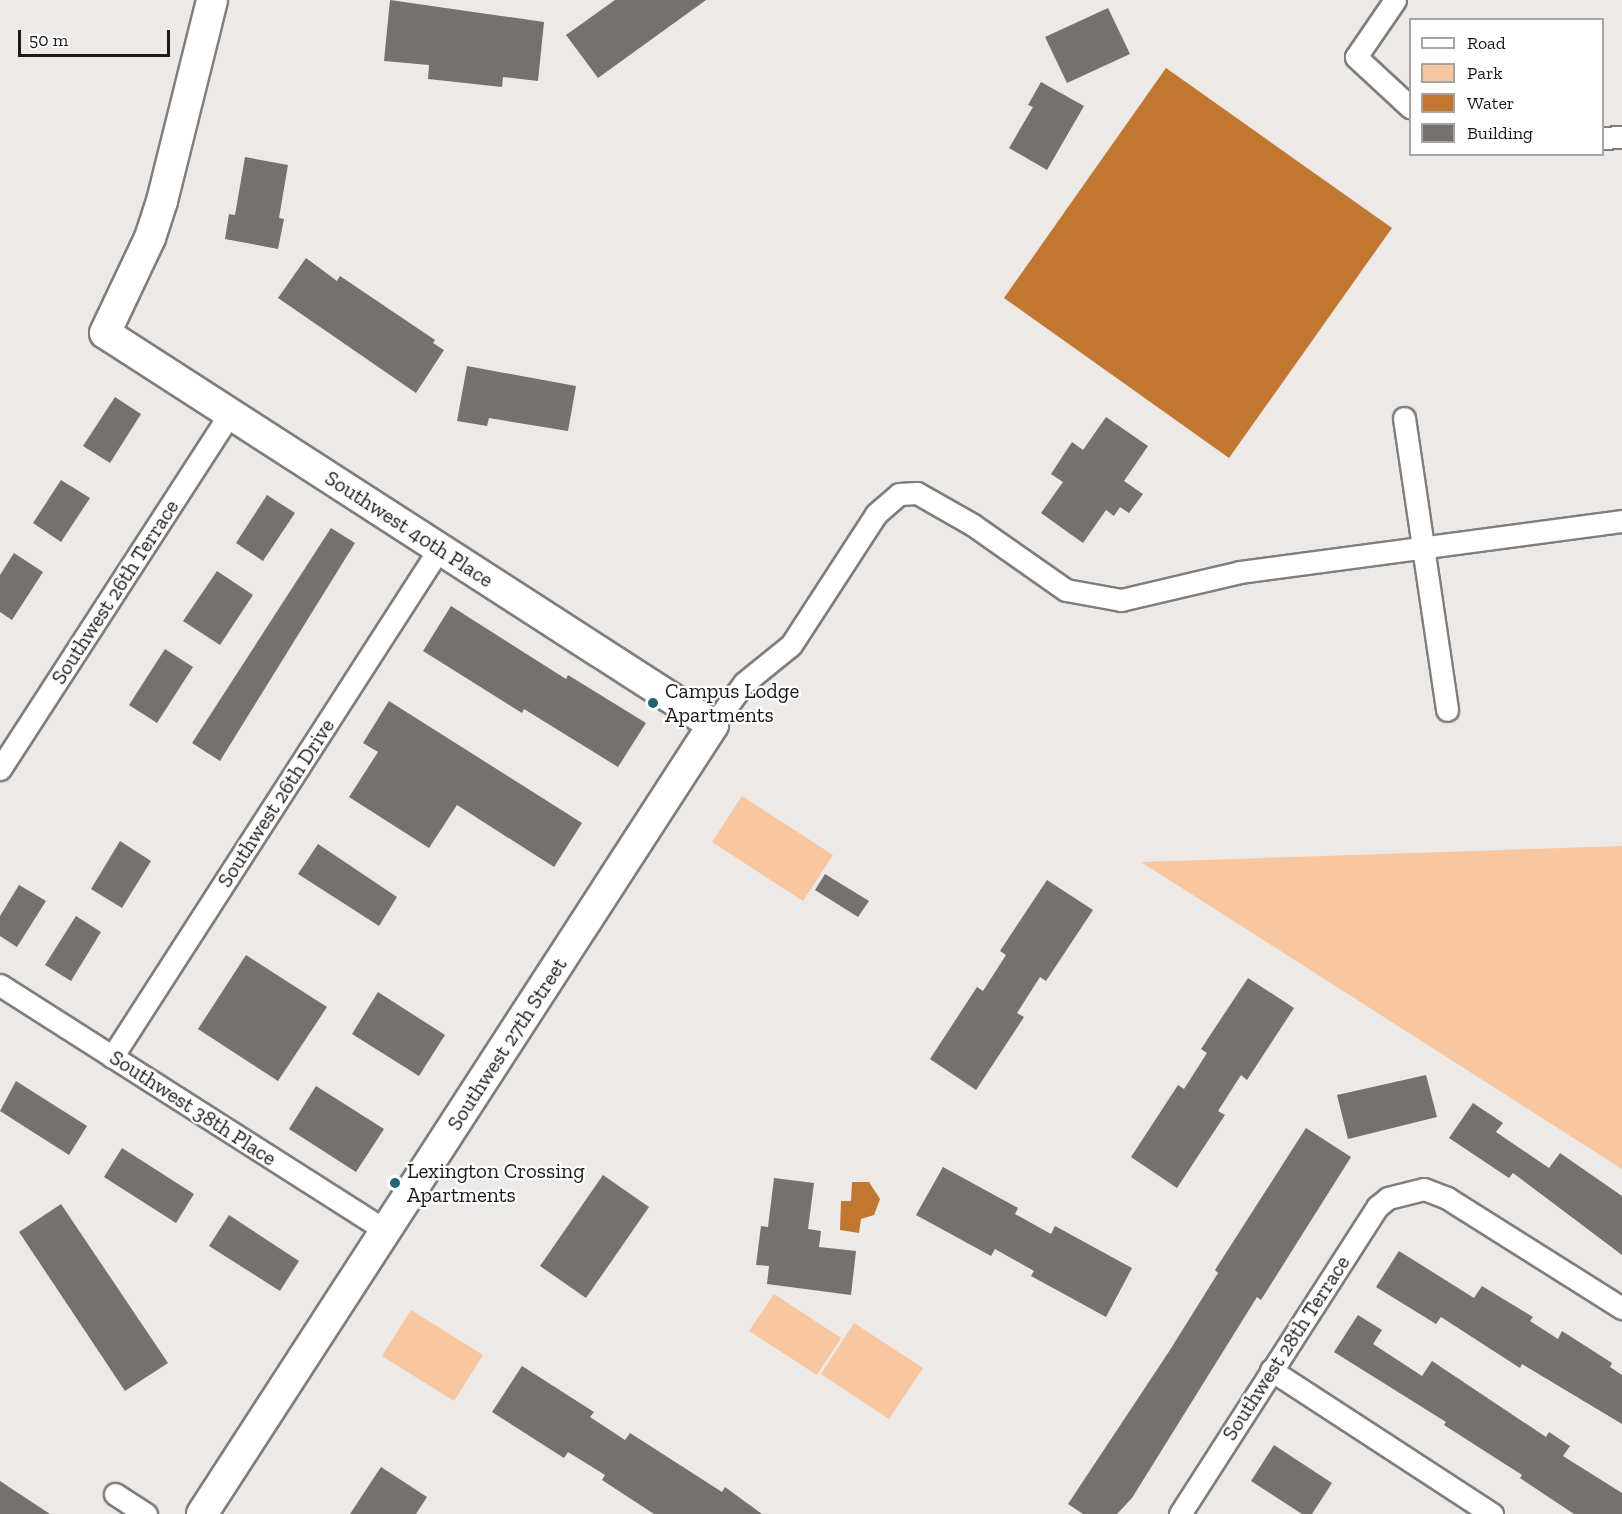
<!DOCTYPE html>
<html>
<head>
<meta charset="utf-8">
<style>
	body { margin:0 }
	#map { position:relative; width:1622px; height:1514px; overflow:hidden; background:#ece9e6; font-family:"Zilla Slab",serif }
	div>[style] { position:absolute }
	.green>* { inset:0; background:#f8c7a0 }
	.water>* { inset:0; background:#c27730 }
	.building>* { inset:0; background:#74716f }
	.roads { filter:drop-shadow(2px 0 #817e7b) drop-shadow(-2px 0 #817e7b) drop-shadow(0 2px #817e7b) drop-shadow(0 -2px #817e7b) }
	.street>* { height:21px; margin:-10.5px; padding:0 10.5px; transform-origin:10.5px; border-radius:10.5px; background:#fff }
	.secondary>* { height:30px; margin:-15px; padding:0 15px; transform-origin:15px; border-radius:15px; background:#fff }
	.dots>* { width:16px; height:16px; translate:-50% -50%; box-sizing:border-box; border:3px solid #fff; border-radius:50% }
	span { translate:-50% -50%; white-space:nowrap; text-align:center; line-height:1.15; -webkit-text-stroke:4.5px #fff; paint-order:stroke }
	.street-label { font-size:21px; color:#1c1b1a }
	.poi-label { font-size:21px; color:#1c1b1a }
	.left { translate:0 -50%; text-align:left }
	.legend { position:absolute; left:1409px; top:18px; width:195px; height:138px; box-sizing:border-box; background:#fff; border:2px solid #a4a4a3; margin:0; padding:8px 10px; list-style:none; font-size:18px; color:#1c1b1a }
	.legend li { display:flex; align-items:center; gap:12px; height:30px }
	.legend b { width:30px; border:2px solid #a4a4a3 }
	.scale { position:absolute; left:18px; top:30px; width:152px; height:27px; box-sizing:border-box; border:3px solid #1c1b1a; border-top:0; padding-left:8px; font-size:18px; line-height:21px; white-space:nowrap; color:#1c1b1a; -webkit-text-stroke:4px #fff; paint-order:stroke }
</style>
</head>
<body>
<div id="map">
	<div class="green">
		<i style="clip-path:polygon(742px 796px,833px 855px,803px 901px,712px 842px)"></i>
		<i style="clip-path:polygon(1622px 846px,1622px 1169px,1141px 862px,1142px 862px)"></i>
		<i style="clip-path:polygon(774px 1294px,841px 1338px,817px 1375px,749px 1331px)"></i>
		<i style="clip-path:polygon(411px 1310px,483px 1355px,454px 1401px,382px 1356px)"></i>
		<i style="clip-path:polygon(854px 1323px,923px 1368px,889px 1419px,821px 1374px)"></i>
	</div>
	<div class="water">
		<i style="clip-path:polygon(1166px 68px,1392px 228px,1229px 458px,1004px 298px)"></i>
		<i style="clip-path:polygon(852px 1182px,869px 1182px,880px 1199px,874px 1215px,861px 1219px,859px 1233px,840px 1230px,841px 1201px,851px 1201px)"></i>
	</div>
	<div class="building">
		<i style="clip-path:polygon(390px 0,544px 22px,538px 81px,503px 77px,502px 87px,428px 79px,429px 65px,384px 61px)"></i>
		<i style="clip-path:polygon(615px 0,706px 0,598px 78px,566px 35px)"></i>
		<i style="clip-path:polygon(1108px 8px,1130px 54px,1067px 83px,1045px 37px)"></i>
		<i style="clip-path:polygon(1041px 82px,1084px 106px,1047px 170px,1009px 148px,1033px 107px,1028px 105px)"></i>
		<i style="clip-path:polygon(245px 157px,288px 165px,279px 218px,284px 219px,278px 249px,225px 239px,229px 214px,235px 215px)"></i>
		<i style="clip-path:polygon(306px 258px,337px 281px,340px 276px,435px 340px,433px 343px,444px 350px,416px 393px,278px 298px)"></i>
		<i style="clip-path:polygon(467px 366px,576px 386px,568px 431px,489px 418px,487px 426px,457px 421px)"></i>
		<i style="clip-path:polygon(115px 397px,141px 414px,110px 463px,83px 446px)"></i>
		<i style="clip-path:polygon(1106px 417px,1148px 446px,1124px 481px,1143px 494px,1129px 513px,1120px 507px,1114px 516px,1106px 510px,1083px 543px,1041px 513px,1063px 482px,1051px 474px,1072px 442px,1083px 450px)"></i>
		<i style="clip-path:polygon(61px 480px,90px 498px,61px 542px,33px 523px)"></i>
		<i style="clip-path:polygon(267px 495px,295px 513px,263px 561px,236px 543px)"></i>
		<i style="clip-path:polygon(331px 528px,355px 543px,220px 761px,192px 743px)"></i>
		<i style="clip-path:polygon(14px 553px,43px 572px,12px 620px,0 612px,0 575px)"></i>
		<i style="clip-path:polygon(217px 571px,253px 595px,220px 645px,183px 621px)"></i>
		<i style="clip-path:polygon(451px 606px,566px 679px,568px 675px,646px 723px,618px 767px,524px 709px,522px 713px,423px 651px)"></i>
		<i style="clip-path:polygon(165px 649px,193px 667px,157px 723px,129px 705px)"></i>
		<i style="clip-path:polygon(389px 701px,582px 823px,554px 867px,457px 805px,429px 848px,349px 797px,378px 752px,363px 743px)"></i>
		<i style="clip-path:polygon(120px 841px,151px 861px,122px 908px,91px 889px)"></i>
		<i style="clip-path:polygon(318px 844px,397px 897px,379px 926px,298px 874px)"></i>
		<i style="clip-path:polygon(825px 874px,869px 901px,858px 917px,815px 890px)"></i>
		<i style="clip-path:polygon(1047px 880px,1093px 910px,1046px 981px,1040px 977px,1017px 1013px,1024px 1017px,976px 1090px,930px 1059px,977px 987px,983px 991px,1006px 955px,1000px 951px)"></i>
		<i style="clip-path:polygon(19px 885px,46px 901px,17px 947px,0 936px,0 916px)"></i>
		<i style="clip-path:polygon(76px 916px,101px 932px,71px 981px,45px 965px)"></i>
		<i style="clip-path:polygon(246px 955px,327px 1007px,278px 1081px,198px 1029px)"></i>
		<i style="clip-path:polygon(1248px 978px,1294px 1008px,1247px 1080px,1241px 1075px,1218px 1111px,1225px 1115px,1177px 1188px,1131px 1157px,1178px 1085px,1184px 1089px,1207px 1053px,1201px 1049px)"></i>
		<i style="clip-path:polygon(378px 992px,445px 1035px,419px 1076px,352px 1034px)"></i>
		<i style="clip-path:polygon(1426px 1075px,1437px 1117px,1348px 1139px,1337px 1095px)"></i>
		<i style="clip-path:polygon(16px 1081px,87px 1126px,69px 1155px,0 1111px)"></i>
		<i style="clip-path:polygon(316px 1086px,384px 1129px,356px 1172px,289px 1129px)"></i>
		<i style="clip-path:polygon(1473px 1103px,1503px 1123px,1496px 1132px,1549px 1168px,1560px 1153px,1622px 1196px,1622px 1255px,1513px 1173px,1509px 1178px,1449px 1138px)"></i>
		<i style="clip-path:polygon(1306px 1128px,1351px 1157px,1261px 1300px,1257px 1297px,1132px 1498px,1117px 1514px,1083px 1514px,1068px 1504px,1170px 1350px,1218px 1273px,1215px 1270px)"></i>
		<i style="clip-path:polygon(122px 1148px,194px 1194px,176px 1223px,104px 1177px)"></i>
		<i style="clip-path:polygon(943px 1167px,1018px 1208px,1015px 1214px,1051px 1234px,1055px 1226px,1132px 1268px,1106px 1317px,1031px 1276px,1034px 1271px,995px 1249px,991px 1256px,916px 1215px)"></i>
		<i style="clip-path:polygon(603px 1175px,649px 1207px,586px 1298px,540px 1266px)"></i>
		<i style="clip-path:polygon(774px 1178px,814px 1183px,808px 1229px,821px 1231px,819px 1247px,856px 1251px,851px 1295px,767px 1284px,769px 1266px,756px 1265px,761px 1226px,768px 1227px)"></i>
		<i style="clip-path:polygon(61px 1204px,168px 1363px,125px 1391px,19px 1232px)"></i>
		<i style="clip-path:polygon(229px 1215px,299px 1261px,280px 1291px,209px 1246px)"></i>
		<i style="clip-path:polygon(1399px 1251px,1474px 1298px,1482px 1286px,1533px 1317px,1530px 1321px,1558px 1339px,1562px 1331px,1612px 1363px,1610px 1367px,1622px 1375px,1622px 1424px,1522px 1364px,1520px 1368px,1441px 1317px,1436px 1324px,1376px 1287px)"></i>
		<i style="clip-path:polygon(1358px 1315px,1382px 1330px,1373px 1344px,1422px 1376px,1432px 1361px,1546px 1437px,1549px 1432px,1570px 1446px,1563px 1456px,1622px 1493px,1622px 1514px,1574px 1514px,1520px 1478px,1522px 1475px,1444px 1425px,1446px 1422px,1334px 1352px)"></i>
		<i style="clip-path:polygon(522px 1366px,594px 1412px,590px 1417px,625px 1440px,630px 1433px,722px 1492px,725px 1487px,762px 1514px,654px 1514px,602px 1480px,605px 1475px,589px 1465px,568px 1452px,564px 1458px,492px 1412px)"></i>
		<i style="clip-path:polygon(1274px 1445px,1332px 1483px,1312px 1514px,1302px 1514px,1251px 1481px)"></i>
		<i style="clip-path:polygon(381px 1467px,427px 1497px,416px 1514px,350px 1514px)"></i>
		<i style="clip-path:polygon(0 1481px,50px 1514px,0 1514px)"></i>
	</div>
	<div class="roads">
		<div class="street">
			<i style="left:1395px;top:0;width:69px;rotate:124.4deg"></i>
			<i style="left:1356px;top:57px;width:74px;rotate:42.8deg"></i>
			<i style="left:1602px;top:138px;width:20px;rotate:-3deg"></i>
			<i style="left:1404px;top:418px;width:295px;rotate:81.6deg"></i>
			<i style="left:713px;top:725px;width:52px;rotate:-53.6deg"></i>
			<i style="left:744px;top:683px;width:60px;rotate:-39deg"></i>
			<i style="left:791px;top:645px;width:156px;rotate:-57deg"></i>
			<i style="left:876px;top:514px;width:30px;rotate:-41deg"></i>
			<i style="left:899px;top:494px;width:18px;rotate:-3deg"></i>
			<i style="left:917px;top:493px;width:64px;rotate:29.7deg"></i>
			<i style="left:973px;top:525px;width:113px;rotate:35deg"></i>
			<i style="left:1066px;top:590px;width:56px;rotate:10.3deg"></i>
			<i style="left:1121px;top:600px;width:122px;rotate:-13.2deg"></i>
			<i style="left:1240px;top:572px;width:385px;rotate:-7.6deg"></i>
			<i style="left:0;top:769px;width:423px;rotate:-57.1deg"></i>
			<i style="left:0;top:985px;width:458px;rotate:32.5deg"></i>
			<i style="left:112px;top:1057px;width:604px;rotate:-57.23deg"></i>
			<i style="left:1271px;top:1370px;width:264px;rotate:33.1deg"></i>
			<i style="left:115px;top:1494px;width:37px;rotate:33deg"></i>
			<i style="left:1180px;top:1514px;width:365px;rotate:-57.3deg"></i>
			<i style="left:1377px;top:1207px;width:14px;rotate:-39deg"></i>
			<i style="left:1388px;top:1198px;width:37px;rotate:-14deg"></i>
			<i style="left:1424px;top:1189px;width:25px;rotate:21deg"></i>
			<i style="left:1447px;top:1198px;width:207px;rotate:32.2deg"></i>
		</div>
		<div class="secondary">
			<i style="left:202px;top:1514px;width:940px;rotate:-57.07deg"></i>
			<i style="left:713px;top:725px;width:723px;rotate:-147.19deg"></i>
			<i style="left:105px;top:333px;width:105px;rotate:-64.7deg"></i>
			<i style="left:150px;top:238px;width:39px;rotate:-72deg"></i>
			<i style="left:162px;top:201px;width:207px;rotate:-76deg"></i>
		</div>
	</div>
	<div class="dots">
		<i style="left:653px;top:703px;background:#1e6873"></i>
		<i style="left:395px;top:1183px;background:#1e6873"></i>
	</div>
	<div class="street-label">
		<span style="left:409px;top:529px;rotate:33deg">Southwest 40th Place</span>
		<span style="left:115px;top:592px;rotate:-57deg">Southwest 26th Terrace</span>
		<span style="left:276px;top:803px;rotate:-57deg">Southwest 26th Drive</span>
		<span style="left:507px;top:1044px;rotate:-57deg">Southwest 27th Street</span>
		<span style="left:193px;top:1108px;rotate:33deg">Southwest 38th Place</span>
		<span style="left:1286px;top:1348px;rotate:-57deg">Southwest 28th Terrace</span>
	</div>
	<div class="poi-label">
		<span class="left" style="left:665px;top:703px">Campus Lodge<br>Apartments</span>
		<span class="left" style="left:407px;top:1183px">Lexington Crossing<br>Apartments</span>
	</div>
	<ul class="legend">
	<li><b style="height:8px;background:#fff"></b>Road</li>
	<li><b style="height:16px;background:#f8c7a0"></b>Park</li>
	<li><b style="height:16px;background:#c27730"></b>Water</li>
	<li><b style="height:16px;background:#74716f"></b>Building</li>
	</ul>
	<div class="scale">50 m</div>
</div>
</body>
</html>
